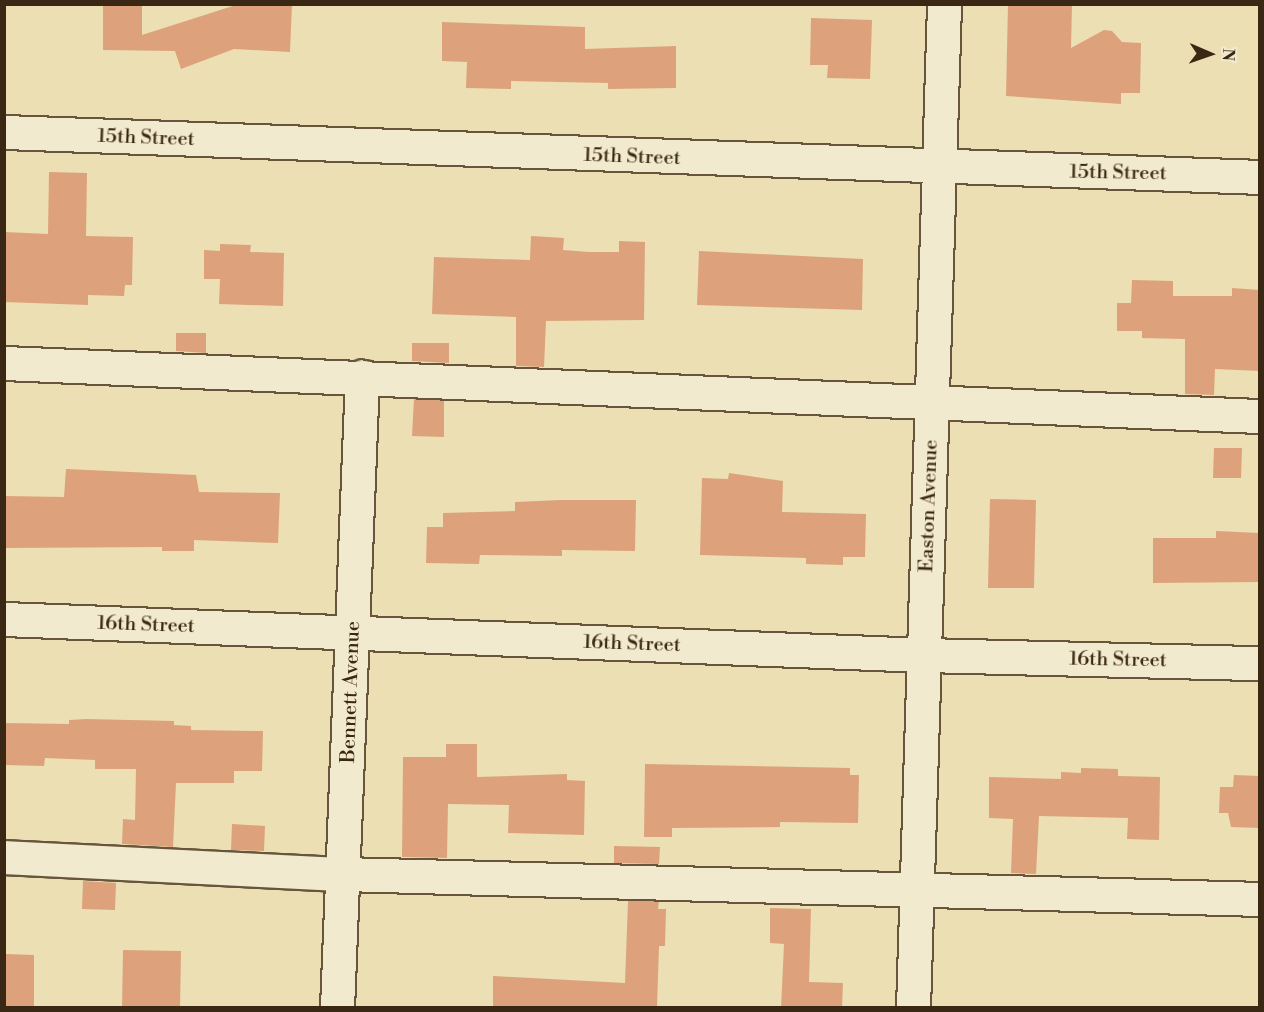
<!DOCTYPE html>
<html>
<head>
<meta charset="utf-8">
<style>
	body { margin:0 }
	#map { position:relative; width:1264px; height:1012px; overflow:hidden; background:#ebdfb3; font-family:"Libre Bodoni",serif }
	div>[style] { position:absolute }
	.building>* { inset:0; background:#dda27b }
	.roads { filter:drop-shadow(2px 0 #67563c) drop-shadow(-2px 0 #67563c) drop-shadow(0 2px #67563c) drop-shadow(0 -2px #67563c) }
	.minor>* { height:33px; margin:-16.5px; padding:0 16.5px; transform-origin:16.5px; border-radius:16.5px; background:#f2eace }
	span { translate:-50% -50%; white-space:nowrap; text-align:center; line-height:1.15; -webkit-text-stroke:6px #f2eace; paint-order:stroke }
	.street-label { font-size:20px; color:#3b2814 }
	.frame { position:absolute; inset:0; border:6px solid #3b2814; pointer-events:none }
	.north { position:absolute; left:1180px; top:24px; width:60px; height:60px; -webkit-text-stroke:4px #f2eace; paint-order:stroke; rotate:92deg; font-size:16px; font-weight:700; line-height:24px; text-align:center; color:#3b2814 }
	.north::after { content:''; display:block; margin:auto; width:21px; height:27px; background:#3b2814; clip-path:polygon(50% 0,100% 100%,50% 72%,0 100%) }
</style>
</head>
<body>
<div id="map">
	<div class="building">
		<i style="clip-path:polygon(103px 4px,142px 4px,142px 35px,239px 4px,292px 4px,290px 52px,234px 49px,181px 69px,175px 51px,103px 50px)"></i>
		<i style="clip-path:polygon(1008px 4px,1072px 4px,1071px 48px,1104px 30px,1112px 31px,1122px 42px,1141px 43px,1140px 93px,1121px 93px,1121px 104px,1006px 96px)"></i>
		<i style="clip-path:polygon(811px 18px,872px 20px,870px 79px,827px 78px,828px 65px,810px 65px)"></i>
		<i style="clip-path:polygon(442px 22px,585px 27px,585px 49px,676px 46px,676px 88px,608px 89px,608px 83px,511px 81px,511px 89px,466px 88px,467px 62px,442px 61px)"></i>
		<i style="clip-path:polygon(49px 172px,87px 173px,86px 236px,133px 237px,132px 285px,125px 285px,124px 296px,88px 295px,88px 305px,4px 302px,4px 232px,48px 234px)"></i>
		<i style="clip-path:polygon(531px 236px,564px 238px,563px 250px,589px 252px,619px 252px,619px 241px,645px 242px,644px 320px,546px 321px,544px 367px,516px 366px,516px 317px,432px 314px,434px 257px,530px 260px)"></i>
		<i style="clip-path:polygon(220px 244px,251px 245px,250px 252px,284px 253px,283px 306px,219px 304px,220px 279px,204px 279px,204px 250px,220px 251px)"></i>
		<i style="clip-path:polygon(699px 251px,863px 259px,862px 310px,697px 305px)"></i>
		<i style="clip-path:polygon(1132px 280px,1173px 281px,1173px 296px,1232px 296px,1232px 288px,1260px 290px,1260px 371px,1215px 369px,1214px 395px,1185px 394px,1185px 339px,1142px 338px,1142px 331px,1117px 331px,1117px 303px,1131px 303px)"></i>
		<i style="clip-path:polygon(176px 333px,206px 333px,206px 353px,176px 351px)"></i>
		<i style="clip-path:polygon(412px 343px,449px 343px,449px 363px,412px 361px)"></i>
		<i style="clip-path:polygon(414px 399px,444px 400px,444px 437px,412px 436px)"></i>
		<i style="clip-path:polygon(1214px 448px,1242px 448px,1241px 478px,1213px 478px)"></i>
		<i style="clip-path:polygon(66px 469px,196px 475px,199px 492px,280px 493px,278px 543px,194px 540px,194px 551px,162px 551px,162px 547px,4px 548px,4px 496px,64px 497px)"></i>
		<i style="clip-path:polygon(729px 473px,783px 481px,782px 512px,866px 514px,865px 557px,843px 557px,843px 565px,806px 564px,806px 558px,700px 555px,702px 478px,728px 479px)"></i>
		<i style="clip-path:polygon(990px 499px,1036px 500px,1034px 588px,988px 588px)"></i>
		<i style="clip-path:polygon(561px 500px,636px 500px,635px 551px,562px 550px,562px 556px,480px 555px,479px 564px,426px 563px,427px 527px,443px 527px,443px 513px,515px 511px,515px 502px)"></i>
		<i style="clip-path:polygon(1216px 531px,1260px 533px,1260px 582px,1153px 583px,1153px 538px,1216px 538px)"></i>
		<i style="clip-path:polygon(86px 719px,174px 721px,174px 725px,191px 726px,191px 730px,263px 731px,262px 771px,234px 771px,234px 783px,176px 783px,173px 847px,122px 844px,123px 819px,135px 820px,136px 769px,95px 769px,95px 760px,45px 758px,44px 766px,4px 765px,4px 723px,69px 724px,69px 720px)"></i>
		<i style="clip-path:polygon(446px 744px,477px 744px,477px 777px,567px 774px,567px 780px,585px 781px,584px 835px,508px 833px,509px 805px,448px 804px,447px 858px,402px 857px,403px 757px,446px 757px)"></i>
		<i style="clip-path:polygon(645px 764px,850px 768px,850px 775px,859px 775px,858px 823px,780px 822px,780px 827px,672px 828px,672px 837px,644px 837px)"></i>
		<i style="clip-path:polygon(1081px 768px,1118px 769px,1118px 776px,1160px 777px,1159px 840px,1127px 839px,1128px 818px,1039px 816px,1036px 874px,1011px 873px,1013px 819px,989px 818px,989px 777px,1061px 779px,1061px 772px,1081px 773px)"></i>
		<i style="clip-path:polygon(1234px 775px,1260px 776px,1260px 828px,1231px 827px,1228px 813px,1219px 813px,1220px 787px,1233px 787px)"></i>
		<i style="clip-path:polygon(232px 824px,265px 826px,264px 851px,231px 850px)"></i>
		<i style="clip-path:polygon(614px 846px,660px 847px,659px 864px,614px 863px)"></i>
		<i style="clip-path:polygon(83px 881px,116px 883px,115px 910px,82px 909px)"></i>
		<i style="clip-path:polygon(628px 901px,659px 901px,658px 909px,666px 909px,665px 946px,659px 946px,657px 1008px,493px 1008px,493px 976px,625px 983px)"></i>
		<i style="clip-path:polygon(770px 908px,811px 909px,809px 982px,843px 983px,842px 1008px,781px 1008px,784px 944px,770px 943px)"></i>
		<i style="clip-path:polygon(123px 950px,181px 951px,180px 1008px,122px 1008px)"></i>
		<i style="clip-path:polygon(6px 954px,34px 955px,34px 1008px,4px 1008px)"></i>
	</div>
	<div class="roads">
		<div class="minor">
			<i style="left:4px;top:132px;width:1257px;rotate:2.05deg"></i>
			<i style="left:4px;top:363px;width:1257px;rotate:2.42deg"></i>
			<i style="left:4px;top:619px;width:921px;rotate:2.24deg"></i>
			<i style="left:924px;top:655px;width:336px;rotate:1.4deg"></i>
			<i style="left:4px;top:857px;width:339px;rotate:2.9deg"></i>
			<i style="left:343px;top:874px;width:917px;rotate:1.56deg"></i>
			<i style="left:337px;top:1008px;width:632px;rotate:-87.73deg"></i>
			<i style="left:913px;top:1008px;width:1004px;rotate:-88.23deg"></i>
		</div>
	</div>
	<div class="street-label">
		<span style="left:146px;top:138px;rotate:2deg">15th Street</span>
		<span style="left:632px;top:157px;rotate:2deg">15th Street</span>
		<span style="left:1118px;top:173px;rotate:1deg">15th Street</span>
		<span style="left:929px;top:506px;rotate:-88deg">Easton Avenue</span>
		<span style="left:146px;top:625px;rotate:2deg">16th Street</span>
		<span style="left:632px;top:644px;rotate:2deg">16th Street</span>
		<span style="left:1118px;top:660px;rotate:1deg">16th Street</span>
		<span style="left:351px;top:692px;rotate:-88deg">Bennett Avenue</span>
	</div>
	<div class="frame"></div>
	<div class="north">N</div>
</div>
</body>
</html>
